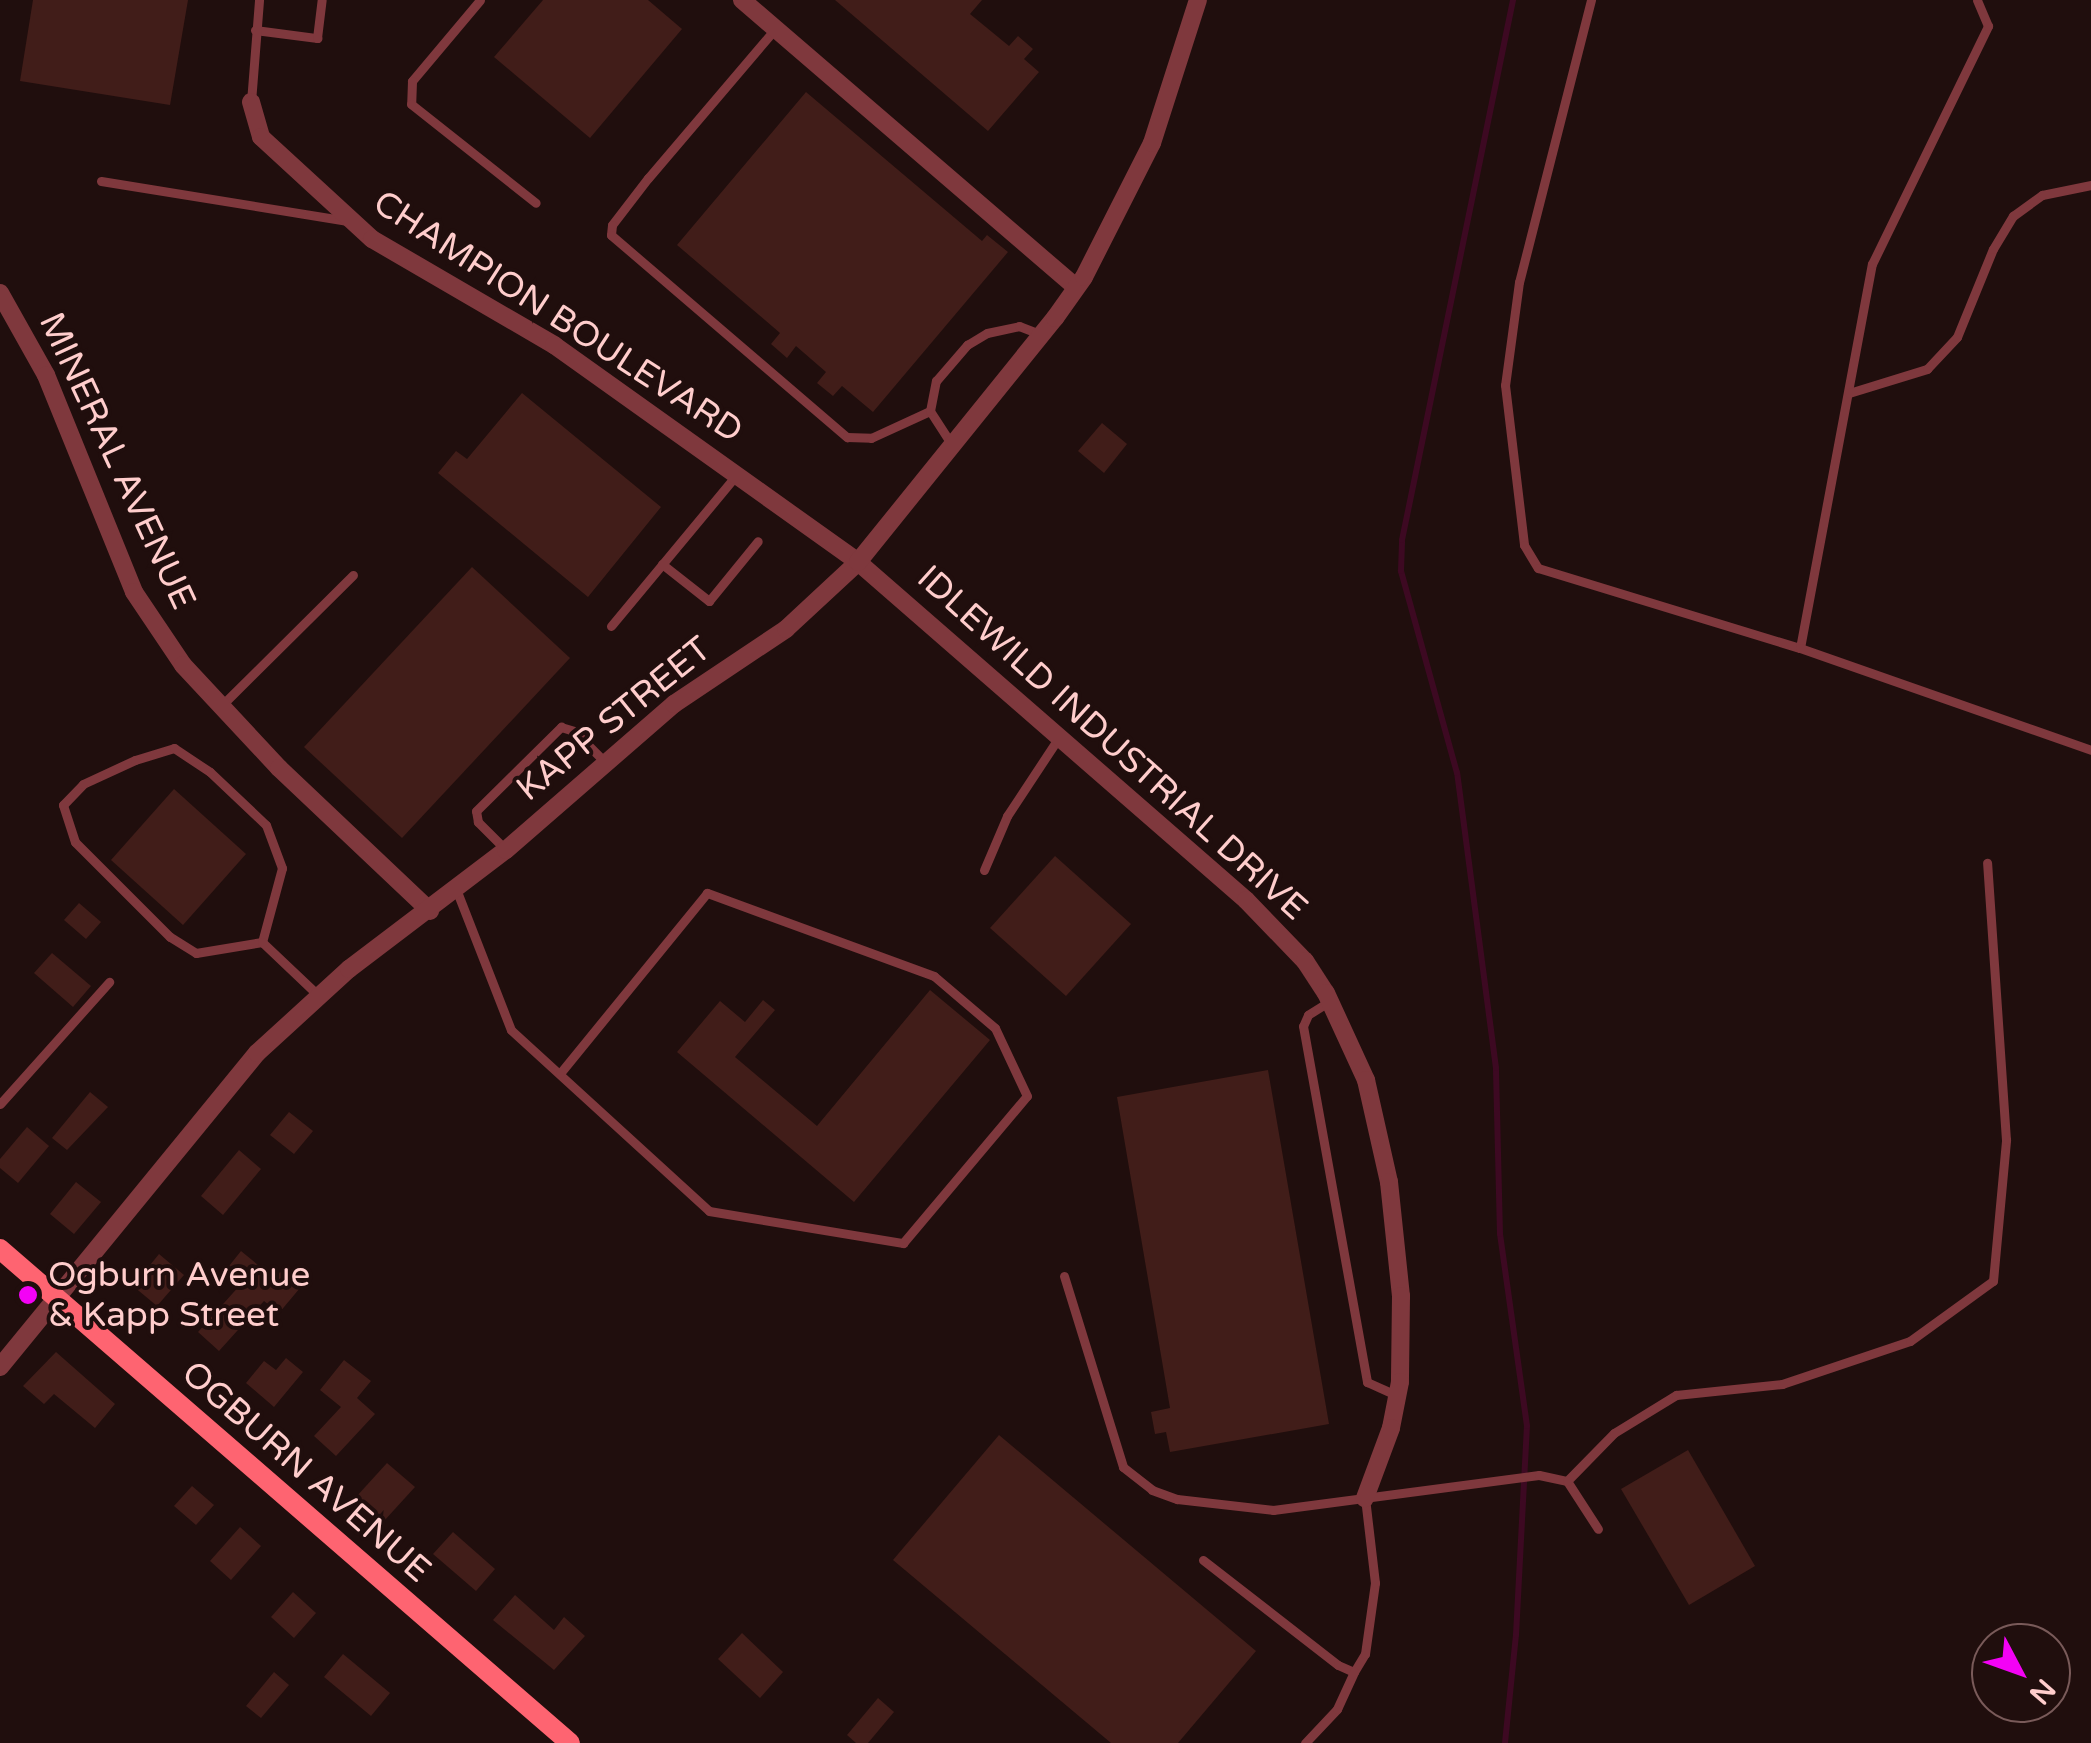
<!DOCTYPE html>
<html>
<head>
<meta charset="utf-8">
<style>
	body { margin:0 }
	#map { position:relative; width:2091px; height:1743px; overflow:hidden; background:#200e0d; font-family:"Varela Round",sans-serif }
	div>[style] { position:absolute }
	.stream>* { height:6px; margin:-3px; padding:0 3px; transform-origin:3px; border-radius:3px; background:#3d0922 }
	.building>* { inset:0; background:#411d19 }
	.lane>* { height:9px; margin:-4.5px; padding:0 4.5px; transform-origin:4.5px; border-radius:4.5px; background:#7f383d }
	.street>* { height:18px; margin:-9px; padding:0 9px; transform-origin:9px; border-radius:9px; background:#7f383d }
	.secondary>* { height:20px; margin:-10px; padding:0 10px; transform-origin:10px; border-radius:10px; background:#fe6471 }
	.dots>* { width:28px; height:28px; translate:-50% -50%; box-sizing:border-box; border:5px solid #200e0d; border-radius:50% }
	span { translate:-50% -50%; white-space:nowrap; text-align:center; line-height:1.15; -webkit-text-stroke:8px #200e0d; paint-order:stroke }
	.street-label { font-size:35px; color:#ffcdcc }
	.poi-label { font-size:35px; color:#ffcdcc }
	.left { translate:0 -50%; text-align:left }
	.north { position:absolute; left:1971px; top:1623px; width:100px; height:100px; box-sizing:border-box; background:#200e0d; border:2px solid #795a59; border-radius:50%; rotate:131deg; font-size:28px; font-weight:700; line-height:40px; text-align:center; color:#ffcdcc }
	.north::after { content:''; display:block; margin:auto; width:35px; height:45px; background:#f302f5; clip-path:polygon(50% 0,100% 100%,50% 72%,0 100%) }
</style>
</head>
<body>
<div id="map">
	<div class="stream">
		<i style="left:1505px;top:1743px;width:109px;rotate:-84.2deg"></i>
		<i style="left:1516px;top:1635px;width:209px;rotate:-87deg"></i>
		<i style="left:1527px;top:1426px;width:194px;rotate:-98deg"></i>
		<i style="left:1500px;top:1234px;width:166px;rotate:-91.4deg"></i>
		<i style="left:1496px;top:1068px;width:298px;rotate:-97.5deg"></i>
		<i style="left:1457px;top:773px;width:210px;rotate:-105.5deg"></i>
		<i style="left:1401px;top:571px;width:31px;rotate:-88deg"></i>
		<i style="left:1402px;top:540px;width:551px;rotate:-78.38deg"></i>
	</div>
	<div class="building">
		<i style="clip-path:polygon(33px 0,188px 0,170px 105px,20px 81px)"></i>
		<i style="clip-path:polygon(543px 0,648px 0,682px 29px,590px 138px,494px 57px)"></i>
		<i style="clip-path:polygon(835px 0,982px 0,970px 14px,1009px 46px,1018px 36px,1033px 49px,1024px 59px,1039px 72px,988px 131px)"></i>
		<i style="clip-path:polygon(806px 92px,982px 241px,987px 235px,1008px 252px,873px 412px,842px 386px,833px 396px,817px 383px,826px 372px,796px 346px,787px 358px,771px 344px,780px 333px,677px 245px)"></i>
		<i style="clip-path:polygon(522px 393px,661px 507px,588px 597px,438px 473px,456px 451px,467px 459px)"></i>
		<i style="clip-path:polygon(1102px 423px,1127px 444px,1104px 473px,1078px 451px)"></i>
		<i style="clip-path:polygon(472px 567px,570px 658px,402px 838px,304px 747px)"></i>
		<i style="clip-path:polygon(174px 789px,246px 854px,183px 925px,111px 860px)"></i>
		<i style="clip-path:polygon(1055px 856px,1131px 924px,1066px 996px,990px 928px)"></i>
		<i style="clip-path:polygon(79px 903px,101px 922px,86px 939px,64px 920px)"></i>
		<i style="clip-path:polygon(52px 953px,91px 986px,73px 1007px,34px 973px)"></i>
		<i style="clip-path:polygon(930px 990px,990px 1040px,854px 1202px,677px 1052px,720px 1001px,745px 1022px,763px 1000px,775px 1010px,735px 1057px,817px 1126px)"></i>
		<i style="clip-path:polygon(1268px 1070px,1329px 1424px,1170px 1452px,1166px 1432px,1155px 1434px,1151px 1412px,1170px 1408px,1117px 1097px)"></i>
		<i style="clip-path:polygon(90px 1092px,108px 1107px,67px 1150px,52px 1138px)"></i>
		<i style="clip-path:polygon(289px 1112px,313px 1131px,294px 1154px,270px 1135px)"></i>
		<i style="clip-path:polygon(27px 1127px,49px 1146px,18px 1183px,0 1168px,0 1159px)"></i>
		<i style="clip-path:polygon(239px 1150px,261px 1169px,223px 1215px,201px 1196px)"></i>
		<i style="clip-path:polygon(76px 1182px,101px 1202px,74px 1234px,50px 1214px)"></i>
		<i style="clip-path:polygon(241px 1251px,275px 1279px,280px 1272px,300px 1288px,279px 1313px,264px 1301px,219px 1351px,198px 1332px,241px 1284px,225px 1271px)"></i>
		<i style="clip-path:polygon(159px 1254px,184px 1275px,157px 1306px,133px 1286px)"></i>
		<i style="clip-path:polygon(56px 1352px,115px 1404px,95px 1428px,54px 1394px,44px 1404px,23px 1386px)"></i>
		<i style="clip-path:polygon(286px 1358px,303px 1372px,274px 1407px,246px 1383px,264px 1361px,276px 1370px)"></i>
		<i style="clip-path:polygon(344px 1360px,371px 1381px,357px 1398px,375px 1414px,336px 1456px,314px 1436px,341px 1407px,320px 1390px)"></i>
		<i style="clip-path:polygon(999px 1435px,1256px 1651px,1178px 1743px,1111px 1743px,893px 1560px)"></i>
		<i style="clip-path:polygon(1688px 1450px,1755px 1566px,1689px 1605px,1621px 1489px)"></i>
		<i style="clip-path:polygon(387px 1463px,415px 1487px,384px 1521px,356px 1497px)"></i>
		<i style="clip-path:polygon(192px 1486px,214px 1505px,196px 1525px,174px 1506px)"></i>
		<i style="clip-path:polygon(240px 1527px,261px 1546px,231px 1580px,210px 1561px)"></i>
		<i style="clip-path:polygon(453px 1532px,495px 1569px,476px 1591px,433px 1554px)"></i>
		<i style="clip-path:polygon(293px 1592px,316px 1613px,294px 1638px,271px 1617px)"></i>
		<i style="clip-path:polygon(515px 1595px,554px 1630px,564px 1617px,585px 1636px,554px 1670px,493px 1620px)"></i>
		<i style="clip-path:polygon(742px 1633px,783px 1672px,760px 1698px,718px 1659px)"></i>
		<i style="clip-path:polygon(343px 1654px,390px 1693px,371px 1716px,324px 1677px)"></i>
		<i style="clip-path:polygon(274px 1672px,289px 1685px,261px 1718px,246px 1706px)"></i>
		<i style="clip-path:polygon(878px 1698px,894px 1712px,868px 1743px,856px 1743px,847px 1735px)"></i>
	</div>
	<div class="lane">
		<i style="left:480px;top:0;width:106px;rotate:130deg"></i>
		<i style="left:412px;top:81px;width:23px;rotate:92deg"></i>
		<i style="left:411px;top:104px;width:159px;rotate:38.4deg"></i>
		<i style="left:1591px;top:0;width:291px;rotate:104.3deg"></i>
		<i style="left:1519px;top:282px;width:104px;rotate:97.7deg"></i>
		<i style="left:1505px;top:385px;width:161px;rotate:83.2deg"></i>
		<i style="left:1524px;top:545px;width:27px;rotate:59deg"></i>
		<i style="left:1538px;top:568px;width:274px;rotate:17deg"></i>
		<i style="left:1800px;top:648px;width:391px;rotate:-79.4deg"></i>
		<i style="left:1872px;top:264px;width:265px;rotate:-64deg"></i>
		<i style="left:1988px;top:26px;width:28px;rotate:-113deg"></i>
		<i style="left:775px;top:29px;width:196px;rotate:130.4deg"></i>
		<i style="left:648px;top:178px;width:59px;rotate:127.5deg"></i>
		<i style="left:612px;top:225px;width:10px;rotate:96deg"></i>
		<i style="left:611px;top:235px;width:311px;rotate:40.6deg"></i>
		<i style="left:847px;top:437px;width:24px;rotate:2deg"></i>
		<i style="left:871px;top:438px;width:65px;rotate:-24.6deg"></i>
		<i style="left:255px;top:30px;width:63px;rotate:7.4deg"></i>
		<i style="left:317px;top:38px;width:38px;rotate:-83deg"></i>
		<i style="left:251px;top:102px;width:102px;rotate:-85.5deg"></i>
		<i style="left:101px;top:181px;width:250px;rotate:9.2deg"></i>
		<i style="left:1849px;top:393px;width:82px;rotate:-17.1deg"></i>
		<i style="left:1927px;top:369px;width:44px;rotate:-46.8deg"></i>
		<i style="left:1957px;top:337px;width:95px;rotate:-67.8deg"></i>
		<i style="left:1993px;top:249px;width:39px;rotate:-59deg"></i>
		<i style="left:2013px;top:216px;width:36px;rotate:-36deg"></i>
		<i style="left:2042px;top:195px;width:50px;rotate:-11.5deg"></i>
		<i style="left:952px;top:445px;width:40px;rotate:-122.9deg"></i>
		<i style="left:930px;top:411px;width:31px;rotate:-79deg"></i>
		<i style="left:936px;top:381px;width:48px;rotate:-49.3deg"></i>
		<i style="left:967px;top:345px;width:23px;rotate:-31deg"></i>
		<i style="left:987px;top:333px;width:33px;rotate:-12deg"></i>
		<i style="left:1019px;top:326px;width:25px;rotate:21deg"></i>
		<i style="left:662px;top:564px;width:60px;rotate:38.2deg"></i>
		<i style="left:709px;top:601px;width:77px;rotate:-50.8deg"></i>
		<i style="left:611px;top:626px;width:197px;rotate:-50.3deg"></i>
		<i style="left:1800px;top:648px;width:308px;rotate:19.3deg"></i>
		<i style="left:221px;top:706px;width:186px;rotate:-44.8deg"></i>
		<i style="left:506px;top:850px;width:40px;rotate:-135deg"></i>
		<i style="left:478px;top:822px;width:11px;rotate:-100deg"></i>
		<i style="left:476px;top:811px;width:120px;rotate:-44.7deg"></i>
		<i style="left:561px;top:727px;width:14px;rotate:17deg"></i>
		<i style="left:574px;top:731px;width:44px;rotate:45deg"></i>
		<i style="left:984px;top:870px;width:59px;rotate:-66.9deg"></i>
		<i style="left:1007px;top:816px;width:95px;rotate:-56.6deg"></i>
		<i style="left:456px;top:889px;width:151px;rotate:68.7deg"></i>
		<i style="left:511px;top:1030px;width:268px;rotate:42.4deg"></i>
		<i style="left:709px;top:1211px;width:197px;rotate:9.4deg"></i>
		<i style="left:903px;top:1243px;width:192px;rotate:-49.9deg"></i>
		<i style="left:1027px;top:1096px;width:75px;rotate:-115.2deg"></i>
		<i style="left:995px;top:1028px;width:80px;rotate:-139.6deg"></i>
		<i style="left:934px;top:976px;width:242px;rotate:-159.9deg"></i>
		<i style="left:707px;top:893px;width:232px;rotate:129.2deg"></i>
		<i style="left:262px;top:942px;width:67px;rotate:170.5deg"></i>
		<i style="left:196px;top:953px;width:31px;rotate:-148deg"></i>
		<i style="left:170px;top:937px;width:134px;rotate:-135deg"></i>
		<i style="left:75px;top:842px;width:39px;rotate:-108deg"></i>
		<i style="left:63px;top:805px;width:29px;rotate:-46deg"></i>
		<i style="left:83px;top:784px;width:57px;rotate:-24.8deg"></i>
		<i style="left:135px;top:760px;width:41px;rotate:-17.1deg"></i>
		<i style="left:174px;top:748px;width:43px;rotate:33.7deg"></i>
		<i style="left:210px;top:772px;width:77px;rotate:43.4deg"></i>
		<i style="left:266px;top:825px;width:46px;rotate:69.6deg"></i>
		<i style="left:282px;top:868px;width:77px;rotate:105.1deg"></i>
		<i style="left:262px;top:942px;width:79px;rotate:43.5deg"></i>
		<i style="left:1330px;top:1001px;width:26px;rotate:148deg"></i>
		<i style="left:1308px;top:1015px;width:12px;rotate:114deg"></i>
		<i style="left:1303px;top:1026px;width:362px;rotate:79.8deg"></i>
		<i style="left:1367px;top:1382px;width:32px;rotate:24deg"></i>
		<i style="left:0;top:1104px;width:164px;rotate:-48.2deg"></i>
		<i style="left:1064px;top:1276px;width:200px;rotate:72.8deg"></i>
		<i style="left:1123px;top:1467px;width:37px;rotate:38deg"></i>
		<i style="left:1152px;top:1490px;width:27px;rotate:20deg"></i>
		<i style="left:1177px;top:1499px;width:97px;rotate:6.5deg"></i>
		<i style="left:1273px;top:1510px;width:268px;rotate:-7.5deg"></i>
		<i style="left:1539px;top:1475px;width:29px;rotate:12deg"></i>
		<i style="left:1567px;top:1481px;width:57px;rotate:57.1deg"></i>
		<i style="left:1567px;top:1481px;width:67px;rotate:-45.6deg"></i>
		<i style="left:1614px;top:1433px;width:73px;rotate:-31.5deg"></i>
		<i style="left:1676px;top:1395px;width:107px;rotate:-5.9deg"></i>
		<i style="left:1782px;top:1384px;width:135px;rotate:-18.6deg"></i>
		<i style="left:1910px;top:1341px;width:102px;rotate:-35.9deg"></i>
		<i style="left:1993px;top:1281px;width:142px;rotate:-84.7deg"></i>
		<i style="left:2006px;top:1140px;width:278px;rotate:-93.9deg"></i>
		<i style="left:1203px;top:1560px;width:171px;rotate:37.9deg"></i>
		<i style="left:1338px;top:1665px;width:17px;rotate:24deg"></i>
		<i style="left:1354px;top:1672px;width:21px;rotate:-59deg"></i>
		<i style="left:1365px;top:1654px;width:72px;rotate:-82deg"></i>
		<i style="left:1375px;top:1583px;width:86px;rotate:-96.7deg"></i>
		<i style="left:1305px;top:1743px;width:47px;rotate:-46.7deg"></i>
		<i style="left:1337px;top:1709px;width:41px;rotate:-65.3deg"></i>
	</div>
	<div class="street">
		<i style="left:742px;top:0;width:440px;rotate:40.7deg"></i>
		<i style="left:251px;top:102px;width:36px;rotate:74deg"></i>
		<i style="left:261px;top:137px;width:151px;rotate:42.6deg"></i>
		<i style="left:372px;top:239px;width:211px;rotate:30.2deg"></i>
		<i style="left:554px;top:345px;width:374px;rotate:35.5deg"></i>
		<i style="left:858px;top:562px;width:515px;rotate:41.06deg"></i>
		<i style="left:1246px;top:900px;width:85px;rotate:46deg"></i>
		<i style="left:1305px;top:961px;width:38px;rotate:57deg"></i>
		<i style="left:1326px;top:993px;width:96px;rotate:65.3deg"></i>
		<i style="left:1366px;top:1080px;width:105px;rotate:77.3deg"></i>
		<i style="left:1389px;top:1182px;width:115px;rotate:84deg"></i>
		<i style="left:1401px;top:1296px;width:86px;rotate:90.7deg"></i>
		<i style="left:1400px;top:1382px;width:47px;rotate:101.1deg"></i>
		<i style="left:1391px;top:1428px;width:75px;rotate:110.4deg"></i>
		<i style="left:0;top:293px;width:94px;rotate:60.7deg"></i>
		<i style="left:46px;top:375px;width:234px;rotate:67.9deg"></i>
		<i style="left:134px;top:592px;width:88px;rotate:56.1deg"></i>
		<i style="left:183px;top:665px;width:141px;rotate:47deg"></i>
		<i style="left:279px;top:768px;width:208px;rotate:43.4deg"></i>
		<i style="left:0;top:1367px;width:406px;rotate:-50.7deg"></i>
		<i style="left:257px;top:1053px;width:125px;rotate:-42.4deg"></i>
		<i style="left:349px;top:969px;width:197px;rotate:-37.2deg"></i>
		<i style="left:506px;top:850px;width:223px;rotate:-41deg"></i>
		<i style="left:674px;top:704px;width:135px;rotate:-33.8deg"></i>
		<i style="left:786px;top:629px;width:98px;rotate:-42.9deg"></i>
		<i style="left:858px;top:562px;width:314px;rotate:-51.1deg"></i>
		<i style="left:1055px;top:318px;width:50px;rotate:-54.7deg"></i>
		<i style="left:1084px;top:277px;width:150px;rotate:-63.1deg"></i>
		<i style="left:1152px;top:143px;width:150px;rotate:-72.2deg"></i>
	</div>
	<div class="secondary">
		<i style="left:0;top:1249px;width:754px;rotate:40.91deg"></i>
	</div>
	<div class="dots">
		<i style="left:28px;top:1295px;background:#f302f5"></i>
	</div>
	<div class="street-label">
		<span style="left:558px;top:317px;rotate:33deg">CHAMPION BOULEVARD</span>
		<span style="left:117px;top:461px;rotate:65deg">MINERAL AVENUE</span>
		<span style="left:614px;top:719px;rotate:-39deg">KAPP STREET</span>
		<span style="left:1112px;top:743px;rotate:42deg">IDLEWILD INDUSTRIAL DRIVE</span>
		<span style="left:306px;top:1472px;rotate:41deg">OGBURN AVENUE</span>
	</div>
	<div class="poi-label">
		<span class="left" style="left:48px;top:1295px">Ogburn Avenue<br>&amp; Kapp Street</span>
	</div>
	<div class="north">N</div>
</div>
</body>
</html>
